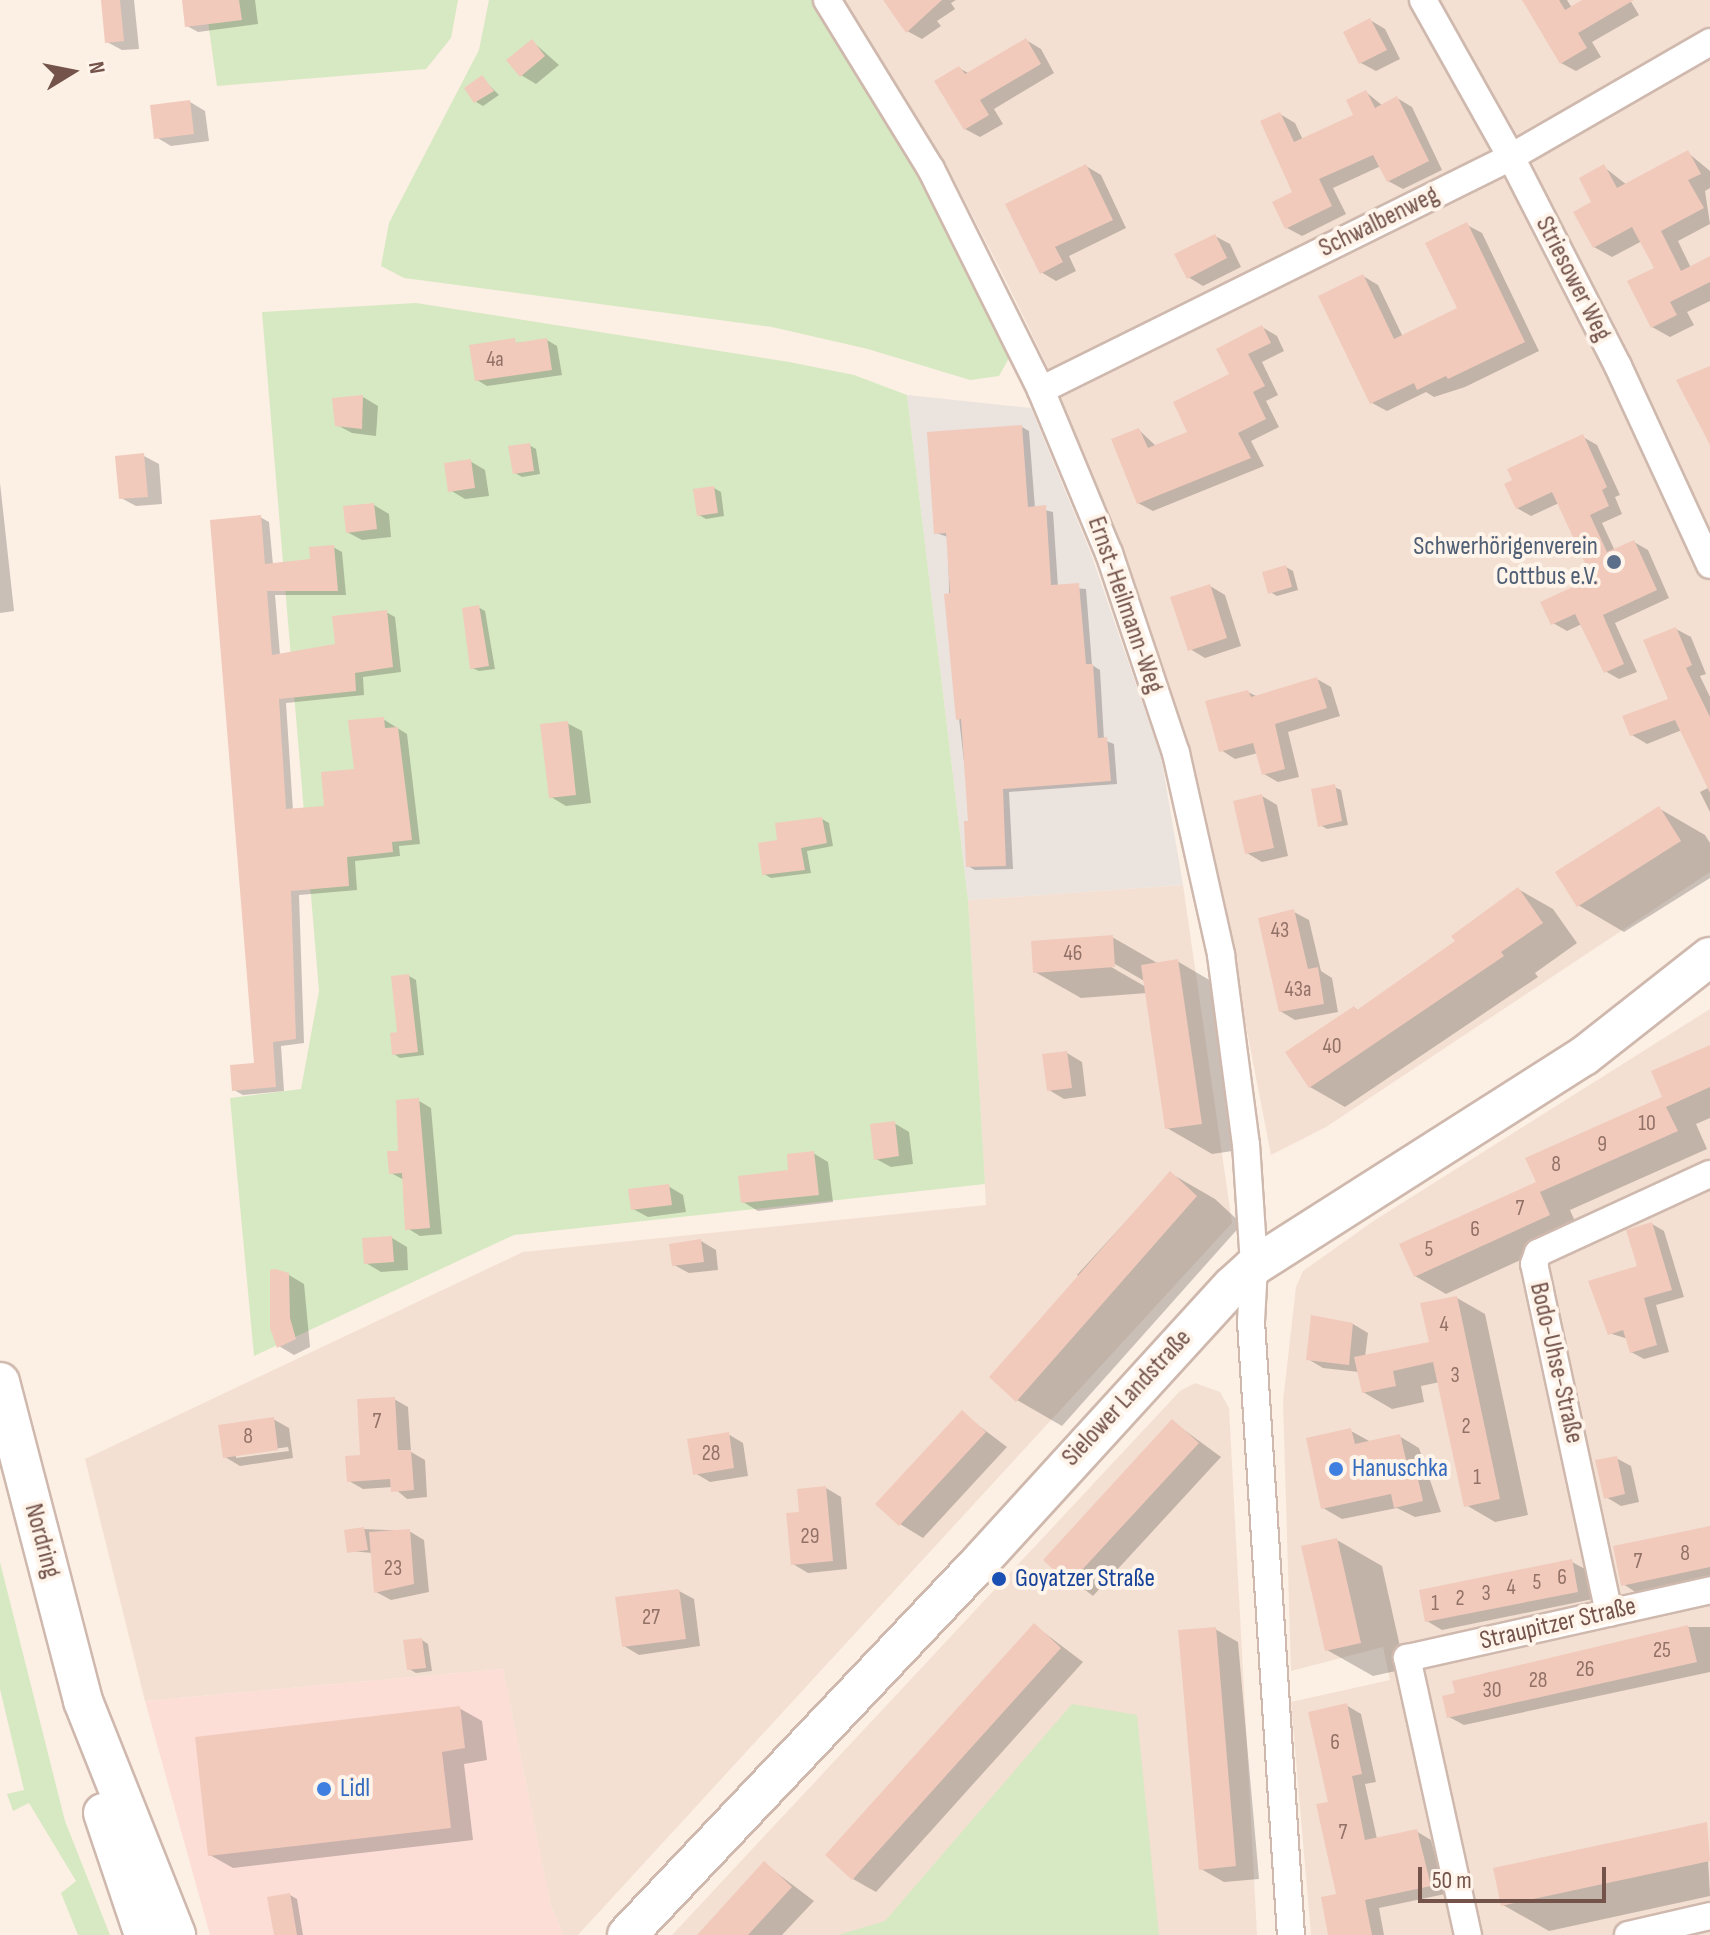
<!DOCTYPE html>
<html>
<head>
<meta charset="utf-8">
<style>
	body { margin:0 }
	#map { position:relative; width:1710px; height:1935px; overflow:hidden; background:#fcefe4; font-family:"Sofia Sans Condensed",sans-serif }
	div>[style] { position:absolute }
	.residential>* { inset:0; background:#f3e0d2 }
	.commercial>* { inset:0; background:#fcded7 }
	.industrial>* { inset:0; background:#ebe3de }
	.green>* { inset:0; background:#d7e9c2 }
	.shadow>* { inset:0; background:#0003 }
	.building>* { inset:0; background:#f1cabc }
	.roads { filter:drop-shadow(2px 0 #cfb8ad) drop-shadow(-2px 0 #cfb8ad) drop-shadow(0 2px #cfb8ad) drop-shadow(0 -2px #cfb8ad) }
	.minor>* { height:26px; margin:-13px; padding:0 13px; transform-origin:13px; border-radius:13px; background:#fff }
	.secondary>* { height:38px; margin:-19px; padding:0 19px; transform-origin:19px; border-radius:19px; background:#fff }
	.dots>* { width:22px; height:22px; translate:-50% -50%; box-sizing:border-box; border:4px solid #fff4ea; border-radius:50% }
	span { translate:-50% -50%; white-space:nowrap; text-align:center; line-height:1.15; -webkit-text-stroke:8px #fff4ea; paint-order:stroke }
	.number-label { font-size:22px; color:#927166 }
	.number-label span { -webkit-text-stroke-width:0 }
	.street-label { font-size:26px; color:#73534a }
	.service-label { font-size:26px; color:#4e5e75 }
	.right { translate:-100% -50%; text-align:right }
	.shop-label { font-size:26px; color:#366cbe }
	.left { translate:0 -50%; text-align:left }
	.transit-label { font-size:26px; color:#164399 }
	.north { position:absolute; left:32px; top:32px; width:80px; height:80px; -webkit-text-stroke:6px #fff4ea; paint-order:stroke; rotate:80deg; font-size:22px; font-weight:700; line-height:32px; text-align:center; color:#73534a }
	.north::after { content:''; display:block; margin:auto; width:28px; height:36px; background:#73534a; clip-path:polygon(50% 0,100% 100%,50% 72%,0 100%) }
	.scale { position:absolute; left:1418px; top:1867px; width:188px; height:36px; box-sizing:border-box; border:4px solid #73534a; border-top:0; padding-left:10px; font-size:24px; line-height:28px; white-space:nowrap; color:#73534a; -webkit-text-stroke:6px #fff4ea; paint-order:stroke }
</style>
</head>
<body>
<div id="map">
	<div class="residential">
		<i style="clip-path:polygon(841px 0,1710px 0,1710px 872px,1326px 1127px,1271px 1155px,1214px 861px,1158px 652px,1055px 382px,1006px 281px,944px 160px)"></i>
		<i style="clip-path:polygon(1183px 885px,1232px 1223px,578px 1935px,563px 1935px,550px 1903px,503px 1669px,145px 1701px,85px 1459px,523px 1252px,986px 1205px,968px 900px)"></i>
		<i style="clip-path:polygon(1710px 1009px,1710px 1935px,1311px 1935px,1291px 1702px,1390px 1680px,1383px 1647px,1291px 1671px,1283px 1401px,1296px 1287px,1303px 1271px,1375px 1220px)"></i>
		<i style="clip-path:polygon(1195px 1383px,1220px 1392px,1229px 1408px,1257px 1935px,672px 1935px,1180px 1391px)"></i>
	</div>
	<div class="commercial">
		<i style="clip-path:polygon(503px 1669px,550px 1903px,563px 1935px,210px 1935px,145px 1701px)"></i>
	</div>
	<div class="industrial">
		<i style="clip-path:polygon(907px 395px,1031px 408px,1091px 554px,1161px 757px,1183px 885px,968px 900px)"></i>
	</div>
	<div class="green">
		<i style="clip-path:polygon(205px 0,458px 0,451px 38px,426px 69px,217px 86px)"></i>
		<i style="clip-path:polygon(489px 0,812px 0,919px 173px,1013px 351px,999px 376px,970px 380px,868px 349px,772px 327px,404px 278px,381px 266px,389px 223px,479px 50px)"></i>
		<i style="clip-path:polygon(416px 303px,789px 362px,854px 375px,907px 395px,968px 900px,985px 1184px,514px 1235px,254px 1356px,230px 1098px,301px 1089px,319px 991px,262px 312px)"></i>
		<i style="clip-path:polygon(0 1562px,65px 1821px,110px 1935px,78px 1935px,61px 1893px,76px 1881px,29px 1803px,13px 1811px,7px 1794px,24px 1790px,0 1689px)"></i>
		<i style="clip-path:polygon(1072px 1704px,1137px 1715px,1159px 1935px,838px 1935px,885px 1921px)"></i>
	</div>
	<div class="shadow">
		<i style="clip-path:polygon(103px 0,134px 0,139px 49px,122px 50px,107px 42px)"></i>
		<i style="clip-path:polygon(184px 0,255px 0,258px 24px,198px 32px,187px 26px)"></i>
		<i style="clip-path:polygon(886px 0,956px 0,951px 3px,955px 9px,937px 21px,941px 26px,922px 39px,907px 31px)"></i>
		<i style="clip-path:polygon(1524px 0,1567px 0,1572px 8px,1586px 0,1630px 0,1639px 15px,1592px 42px,1601px 57px,1576px 71px,1561px 63px)"></i>
		<i style="clip-path:polygon(1370px 20px,1385px 29px,1400px 59px,1376px 71px,1361px 63px)"></i>
		<i style="clip-path:polygon(1026px 40px,1041px 49px,1054px 73px,994px 109px,1003px 124px,980px 137px,965px 129px,959px 68px,970px 74px)"></i>
		<i style="clip-path:polygon(532px 41px,559px 65px,536px 84px,521px 75px)"></i>
		<i style="clip-path:polygon(482px 78px,499px 95px,483px 106px,476px 102px)"></i>
		<i style="clip-path:polygon(1366px 92px,1383px 106px,1397px 98px,1412px 107px,1442px 170px,1403px 189px,1388px 181px,1381px 166px,1333px 188px,1346px 214px,1302px 236px,1287px 228px,1295px 193px,1280px 114px,1295px 123px,1303px 140px,1356px 116px)"></i>
		<i style="clip-path:polygon(190px 102px,205px 111px,209px 141px,171px 146px,156px 137px)"></i>
		<i style="clip-path:polygon(1687px 152px,1710px 171px,1710px 188px,1705px 191px,1710px 224px,1678px 241px,1691px 268px,1710px 259px,1710px 301px,1687px 312px,1694px 325px,1670px 337px,1652px 327px,1657px 268px,1642px 241px,1612px 257px,1594px 247px,1594px 203px,1604px 167px,1627px 185px)"></i>
		<i style="clip-path:polygon(1086px 166px,1101px 175px,1126px 228px,1069px 256px,1076px 271px,1056px 281px,1041px 272px)"></i>
		<i style="clip-path:polygon(1467px 225px,1482px 233px,1539px 351px,1465px 387px,1434px 397px,1426px 392px,1387px 411px,1372px 403px,1363px 276px,1378px 285px,1403px 337px,1460px 309px)"></i>
		<i style="clip-path:polygon(1215px 236px,1230px 244px,1241px 267px,1203px 286px,1188px 277px)"></i>
		<i style="clip-path:polygon(1262px 327px,1277px 336px,1284px 351px,1262px 362px,1278px 395px,1266px 401px,1279px 427px,1251px 441px,1264px 466px,1153px 511px,1138px 503px,1139px 430px,1157px 447px,1190px 433px)"></i>
		<i style="clip-path:polygon(547px 340px,557px 346px,562px 375px,487px 386px,477px 380px,472px 347px)"></i>
		<i style="clip-path:polygon(363px 397px,378px 406px,376px 436px,352px 433px,337px 425px)"></i>
		<i style="clip-path:polygon(1022px 427px,1029px 431px,1035px 508px,1053px 512px,1058px 587px,1086px 589px,1092px 665px,1100px 670px,1104px 740px,1114px 744px,1117px 784px,1009px 792px,1013px 869px,975px 870px,968px 866px,971px 822px,950px 641px,948px 537px,936px 533px)"></i>
		<i style="clip-path:polygon(1583px 437px,1597px 445px,1620px 495px,1615px 497px,1622px 514px,1602px 523px,1615px 551px,1634px 542px,1648px 550px,1669px 598px,1615px 623px,1637px 672px,1619px 679px,1605px 671px,1582px 624px,1567px 631px,1553px 623px,1594px 579px,1559px 503px,1531px 516px,1517px 508px)"></i>
		<i style="clip-path:polygon(529px 445px,536px 449px,540px 474px,522px 477px,515px 473px)"></i>
		<i style="clip-path:polygon(144px 456px,159px 464px,162px 504px,136px 506px,121px 498px)"></i>
		<i style="clip-path:polygon(470px 461px,485px 470px,489px 496px,465px 499px,450px 490px)"></i>
		<i style="clip-path:polygon(0 483px,14px 611px,0 613px)"></i>
		<i style="clip-path:polygon(714px 488px,721px 492px,724px 516px,706px 519px,699px 515px)"></i>
		<i style="clip-path:polygon(374px 505px,389px 514px,391px 537px,362px 540px,347px 532px)"></i>
		<i style="clip-path:polygon(260px 517px,269px 522px,273px 565px,312px 561px,333px 547px,342px 552px,346px 595px,275px 595px,280px 655px,337px 646px,386px 612px,395px 617px,401px 672px,363px 677px,364px 695px,286px 703px,293px 811px,326px 808px,356px 771px,383px 719px,407px 734px,420px 844px,399px 846px,400px 856px,355px 861px,357px 890px,299px 895px,304px 1043px,281px 1046px,284px 1091px,243px 1095px,234px 1090px,256px 1065px)"></i>
		<i style="clip-path:polygon(1286px 567px,1293px 571px,1298px 590px,1277px 596px,1270px 592px)"></i>
		<i style="clip-path:polygon(1210px 586px,1225px 595px,1241px 646px,1205px 658px,1190px 649px)"></i>
		<i style="clip-path:polygon(478px 607px,485px 611px,495px 669px,479px 671px,472px 668px)"></i>
		<i style="clip-path:polygon(1676px 629px,1691px 637px,1706px 674px,1700px 676px,1710px 697px,1710px 812px,1700px 792px,1710px 787px,1682px 730px,1647px 744px,1632px 735px,1671px 700px)"></i>
		<i style="clip-path:polygon(1317px 679px,1331px 687px,1340px 716px,1288px 732px,1299px 777px,1278px 782px,1264px 774px,1258px 753px,1235px 759px,1221px 750px,1248px 692px,1258px 697px)"></i>
		<i style="clip-path:polygon(567px 723px,582px 731px,591px 803px,566px 806px,551px 797px)"></i>
		<i style="clip-path:polygon(1334px 787px,1341px 790px,1348px 825px,1327px 829px,1320px 825px)"></i>
		<i style="clip-path:polygon(1262px 796px,1277px 805px,1288px 856px,1262px 862px,1247px 853px)"></i>
		<i style="clip-path:polygon(1660px 809px,1705px 835px,1710px 843px,1710px 878px,1624px 932px,1578px 905px)"></i>
		<i style="clip-path:polygon(822px 819px,829px 823px,833px 846px,807px 851px,811px 873px,771px 878px,764px 874px,779px 842px)"></i>
		<i style="clip-path:polygon(1518px 889px,1553px 909px,1577px 943px,1535px 973px,1538px 977px,1345px 1107px,1310px 1087px,1355px 1008px,1359px 1011px,1458px 942px)"></i>
		<i style="clip-path:polygon(1294px 912px,1309px 920px,1321px 971px,1332px 978px,1338px 1012px,1295px 1020px,1280px 1011px)"></i>
		<i style="clip-path:polygon(evenodd,1112px 937px,1159px 964px,1177px 961px,1223px 988px,1246px 1149px,1212px 1154px,1167px 1128px,1147px 993px,1081px 998px,1035px 972px,1112px 937px,1108px 960px,1146px 982px,1146px 987px,1106px 964px,1108px 960px)"></i>
		<i style="clip-path:polygon(409px 976px,416px 980px,424px 1055px,400px 1058px,394px 1054px)"></i>
		<i style="clip-path:polygon(1710px 1047px,1710px 1118px,1696px 1124px,1707px 1149px,1570px 1210px,1580px 1233px,1446px 1294px,1415px 1276px,1538px 1183px,1665px 1098px)"></i>
		<i style="clip-path:polygon(1067px 1053px,1082px 1062px,1086px 1096px,1064px 1099px,1049px 1090px)"></i>
		<i style="clip-path:polygon(419px 1101px,431px 1108px,442px 1234px,420px 1236px,407px 1228px,404px 1180px,391px 1173px)"></i>
		<i style="clip-path:polygon(894px 1123px,909px 1132px,913px 1164px,891px 1167px,876px 1159px)"></i>
		<i style="clip-path:polygon(813px 1153px,828px 1162px,833px 1202px,758px 1211px,743px 1202px)"></i>
		<i style="clip-path:polygon(1170px 1173px,1215px 1199px,1242px 1224px,1062px 1426px,1017px 1400px,1081px 1278px,1077px 1275px)"></i>
		<i style="clip-path:polygon(668px 1186px,683px 1195px,686px 1212px,648px 1217px,633px 1209px)"></i>
		<i style="clip-path:polygon(1652px 1224px,1664px 1231px,1684px 1297px,1656px 1305px,1669px 1352px,1644px 1359px,1631px 1352px,1628px 1339px,1609px 1333px,1639px 1267px)"></i>
		<i style="clip-path:polygon(392px 1238px,407px 1247px,408px 1270px,381px 1272px,366px 1263px)"></i>
		<i style="clip-path:polygon(701px 1241px,716px 1250px,718px 1270px,689px 1273px,674px 1265px)"></i>
		<i style="clip-path:polygon(289px 1275px,304px 1284px,310px 1347px,294px 1355px,279px 1346px)"></i>
		<i style="clip-path:polygon(1457px 1298px,1485px 1314px,1528px 1515px,1495px 1522px,1466px 1505px,1440px 1382px,1421px 1386px,1424px 1402px,1392px 1409px,1363px 1392px,1359px 1372px,1323px 1368px,1308px 1359px,1353px 1324px,1368px 1333px,1365px 1357px,1431px 1343px)"></i>
		<i style="clip-path:polygon(394px 1399px,408px 1407px,411px 1452px,425px 1460px,427px 1497px,407px 1499px,393px 1487px,363px 1489px,349px 1481px)"></i>
		<i style="clip-path:polygon(962px 1413px,1007px 1447px,923px 1538px,900px 1524px)"></i>
		<i style="clip-path:polygon(evenodd,273px 1419px,289px 1428px,293px 1458px,240px 1466px,225px 1457px,273px 1419px,288px 1447px,289px 1451px,236px 1458px,236px 1454px,288px 1447px)"></i>
		<i style="clip-path:polygon(1172px 1421px,1221px 1457px,1093px 1596px,1046px 1559px)"></i>
		<i style="clip-path:polygon(1351px 1431px,1371px 1442px,1399px 1436px,1419px 1448px,1441px 1512px,1415px 1517px,1397px 1508px,1342px 1519px,1323px 1508px)"></i>
		<i style="clip-path:polygon(728px 1434px,743px 1443px,748px 1476px,710px 1482px,695px 1473px)"></i>
		<i style="clip-path:polygon(1616px 1458px,1631px 1466px,1639px 1502px,1621px 1506px,1606px 1497px)"></i>
		<i style="clip-path:polygon(826px 1488px,841px 1497px,847px 1569px,808px 1573px,793px 1564px,801px 1513px)"></i>
		<i style="clip-path:polygon(1710px 1527px,1710px 1578px,1637px 1593px,1623px 1584px)"></i>
		<i style="clip-path:polygon(364px 1529px,409px 1531px,424px 1540px,429px 1592px,391px 1600px,376px 1592px,373px 1553px,349px 1551px)"></i>
		<i style="clip-path:polygon(1337px 1540px,1382px 1566px,1405px 1669px,1373px 1676px,1327px 1650px)"></i>
		<i style="clip-path:polygon(1572px 1562px,1587px 1570px,1593px 1599px,1442px 1630px,1427px 1621px)"></i>
		<i style="clip-path:polygon(679px 1591px,694px 1599px,700px 1646px,639px 1655px,624px 1646px)"></i>
		<i style="clip-path:polygon(1034px 1625px,1083px 1662px,876px 1892px,853px 1879px)"></i>
		<i style="clip-path:polygon(1688px 1627px,1710px 1627px,1710px 1672px,1464px 1725px,1449px 1717px,1457px 1695px)"></i>
		<i style="clip-path:polygon(1215px 1629px,1238px 1642px,1259px 1879px,1224px 1882px,1201px 1869px)"></i>
		<i style="clip-path:polygon(422px 1640px,428px 1644px,432px 1671px,416px 1673px,409px 1669px)"></i>
		<i style="clip-path:polygon(1346px 1705px,1361px 1714px,1376px 1782px,1365px 1784px,1377px 1839px,1416px 1831px,1431px 1840px,1445px 1894px,1379px 1908px,1384px 1935px,1330px 1935px,1338px 1896px,1330px 1803px)"></i>
		<i style="clip-path:polygon(459px 1708px,482px 1721px,487px 1760px,464px 1764px,473px 1840px,233px 1868px,210px 1855px)"></i>
		<i style="clip-path:polygon(1706px 1824px,1710px 1896px,1549px 1931px,1503px 1905px)"></i>
		<i style="clip-path:polygon(765px 1864px,814px 1901px,782px 1935px,699px 1935px)"></i>
		<i style="clip-path:polygon(290px 1895px,297px 1899px,303px 1935px,276px 1935px)"></i>
	</div>
	<div class="building">
		<i style="clip-path:polygon(101px 0,120px 0,124px 41px,105px 43px)"></i>
		<i style="clip-path:polygon(182px 0,239px 0,242px 20px,185px 27px)"></i>
		<i style="clip-path:polygon(883px 0,942px 0,906px 33px)"></i>
		<i style="clip-path:polygon(1522px 0,1559px 0,1565px 10px,1582px 0,1634px 0,1578px 33px,1587px 48px,1560px 64px)"></i>
		<i style="clip-path:polygon(1370px 18px,1387px 50px,1359px 64px,1343px 32px)"></i>
		<i style="clip-path:polygon(1026px 38px,1041px 64px,980px 100px,989px 115px,964px 130px,934px 81px,959px 66px,965px 74px)"></i>
		<i style="clip-path:polygon(532px 39px,545px 56px,520px 77px,506px 60px)"></i>
		<i style="clip-path:polygon(482px 75px,494px 91px,474px 103px,464px 88px)"></i>
		<i style="clip-path:polygon(1366px 90px,1375px 108px,1397px 96px,1429px 161px,1387px 182px,1373px 155px,1319px 179px,1332px 206px,1285px 229px,1272px 202px,1292px 192px,1260px 121px,1280px 112px,1294px 142px,1353px 115px,1346px 100px)"></i>
		<i style="clip-path:polygon(190px 100px,194px 134px,154px 139px,150px 105px)"></i>
		<i style="clip-path:polygon(1688px 150px,1701px 174px,1688px 180px,1704px 208px,1661px 231px,1681px 271px,1710px 256px,1710px 282px,1670px 302px,1677px 315px,1651px 328px,1627px 281px,1654px 268px,1632px 227px,1593px 248px,1573px 212px,1591px 202px,1579px 178px,1604px 164px,1617px 188px)"></i>
		<i style="clip-path:polygon(1086px 164px,1113px 220px,1055px 247px,1063px 262px,1040px 274px,1005px 204px)"></i>
		<i style="clip-path:polygon(1467px 222px,1525px 342px,1448px 379px,1446px 376px,1417px 390px,1414px 383px,1370px 404px,1318px 296px,1363px 274px,1394px 339px,1457px 308px,1425px 243px)"></i>
		<i style="clip-path:polygon(1215px 234px,1227px 258px,1187px 279px,1174px 254px)"></i>
		<i style="clip-path:polygon(1262px 325px,1271px 343px,1248px 354px,1265px 386px,1253px 392px,1266px 419px,1238px 433px,1251px 458px,1137px 504px,1111px 439px,1139px 428px,1148px 448px,1187px 432px,1173px 402px,1229px 374px,1216px 349px)"></i>
		<i style="clip-path:polygon(515px 338px,516px 343px,547px 338px,552px 370px,475px 381px,469px 345px)"></i>
		<i style="clip-path:polygon(1710px 366px,1710px 445px,1676px 380px)"></i>
		<i style="clip-path:polygon(363px 395px,362px 429px,335px 426px,332px 398px)"></i>
		<i style="clip-path:polygon(1022px 425px,1028px 507px,1046px 505px,1051px 585px,1079px 583px,1086px 664px,1093px 664px,1098px 738px,1107px 737px,1111px 781px,1003px 789px,1006px 866px,966px 867px,964px 821px,968px 821px,961px 719px,956px 720px,944px 594px,950px 593px,946px 533px,934px 534px,927px 432px)"></i>
		<i style="clip-path:polygon(1583px 434px,1607px 487px,1602px 490px,1609px 506px,1590px 515px,1607px 552px,1634px 540px,1657px 590px,1603px 615px,1624px 664px,1604px 673px,1575px 614px,1551px 625px,1540px 602px,1592px 578px,1552px 492px,1516px 509px,1504px 484px,1512px 480px,1507px 469px)"></i>
		<i style="clip-path:polygon(530px 443px,534px 471px,513px 474px,508px 446px)"></i>
		<i style="clip-path:polygon(144px 453px,148px 497px,119px 499px,115px 456px)"></i>
		<i style="clip-path:polygon(471px 459px,475px 488px,448px 492px,444px 463px)"></i>
		<i style="clip-path:polygon(714px 486px,718px 513px,697px 516px,693px 489px)"></i>
		<i style="clip-path:polygon(374px 503px,377px 529px,346px 533px,343px 506px)"></i>
		<i style="clip-path:polygon(261px 515px,265px 564px,310px 559px,309px 547px,334px 545px,338px 591px,267px 591px,272px 655px,335px 644px,332px 616px,387px 610px,393px 667px,355px 673px,356px 691px,279px 699px,286px 809px,324px 806px,321px 772px,354px 769px,348px 720px,384px 717px,385px 728px,398px 727px,412px 840px,392px 842px,393px 852px,347px 857px,349px 886px,291px 891px,296px 1039px,273px 1042px,276px 1087px,232px 1091px,230px 1065px,254px 1063px,210px 520px)"></i>
		<i style="clip-path:polygon(1286px 565px,1292px 587px,1268px 594px,1262px 572px)"></i>
		<i style="clip-path:polygon(1210px 584px,1227px 638px,1188px 651px,1170px 597px)"></i>
		<i style="clip-path:polygon(479px 605px,489px 666px,470px 669px,462px 608px)"></i>
		<i style="clip-path:polygon(1676px 627px,1692px 665px,1686px 668px,1710px 717px,1710px 793px,1675px 720px,1630px 736px,1622px 716px,1668px 699px,1643px 640px)"></i>
		<i style="clip-path:polygon(1317px 677px,1327px 708px,1275px 724px,1285px 769px,1262px 775px,1253px 743px,1219px 752px,1205px 701px,1248px 690px,1251px 697px)"></i>
		<i style="clip-path:polygon(568px 721px,576px 795px,549px 798px,540px 724px)"></i>
		<i style="clip-path:polygon(1335px 784px,1342px 821px,1318px 827px,1311px 789px)"></i>
		<i style="clip-path:polygon(1262px 794px,1274px 848px,1245px 854px,1233px 801px)"></i>
		<i style="clip-path:polygon(1659px 806px,1681px 841px,1577px 907px,1555px 872px)"></i>
		<i style="clip-path:polygon(822px 817px,827px 843px,801px 848px,805px 870px,762px 875px,758px 843px,777px 840px,775px 823px)"></i>
		<i style="clip-path:polygon(1518px 887px,1543px 923px,1501px 952px,1504px 956px,1309px 1088px,1285px 1052px,1354px 1006px,1357px 1010px,1455px 941px,1451px 936px)"></i>
		<i style="clip-path:polygon(1294px 909px,1308px 969px,1318px 967px,1324px 1004px,1279px 1012px,1258px 918px)"></i>
		<i style="clip-path:polygon(1113px 935px,1115px 967px,1033px 973px,1031px 941px)"></i>
		<i style="clip-path:polygon(1178px 959px,1202px 1124px,1165px 1129px,1141px 965px)"></i>
		<i style="clip-path:polygon(409px 974px,418px 1052px,392px 1055px,390px 1033px,397px 1032px,391px 976px)"></i>
		<i style="clip-path:polygon(1710px 1045px,1710px 1087px,1666px 1107px,1678px 1131px,1540px 1192px,1550px 1215px,1414px 1277px,1399px 1244px,1536px 1182px,1525px 1158px,1662px 1097px,1651px 1071px)"></i>
		<i style="clip-path:polygon(1067px 1051px,1072px 1088px,1047px 1091px,1042px 1054px)"></i>
		<i style="clip-path:polygon(419px 1098px,430px 1228px,405px 1230px,402px 1173px,389px 1174px,387px 1151px,398px 1151px,396px 1100px)"></i>
		<i style="clip-path:polygon(895px 1121px,899px 1156px,874px 1160px,870px 1124px)"></i>
		<i style="clip-path:polygon(814px 1151px,819px 1195px,741px 1203px,738px 1176px,788px 1170px,787px 1154px)"></i>
		<i style="clip-path:polygon(1170px 1171px,1197px 1196px,1016px 1402px,989px 1377px)"></i>
		<i style="clip-path:polygon(669px 1184px,672px 1205px,631px 1210px,628px 1189px)"></i>
		<i style="clip-path:polygon(1652px 1222px,1672px 1290px,1644px 1298px,1657px 1345px,1630px 1353px,1623px 1330px,1608px 1335px,1588px 1281px,1637px 1266px,1626px 1230px)"></i>
		<i style="clip-path:polygon(392px 1236px,394px 1262px,364px 1264px,362px 1238px)"></i>
		<i style="clip-path:polygon(701px 1239px,704px 1262px,672px 1266px,669px 1244px)"></i>
		<i style="clip-path:polygon(275px 1269px,289px 1273px,290px 1318px,296px 1339px,277px 1348px,270px 1328px,270px 1270px)"></i>
		<i style="clip-path:polygon(1457px 1296px,1500px 1499px,1464px 1507px,1433px 1362px,1393px 1371px,1396px 1386px,1362px 1393px,1354px 1357px,1429px 1342px,1420px 1303px)"></i>
		<i style="clip-path:polygon(1311px 1315px,1353px 1323px,1349px 1365px,1306px 1360px)"></i>
		<i style="clip-path:polygon(395px 1397px,398px 1450px,411px 1450px,414px 1490px,391px 1492px,390px 1479px,347px 1482px,345px 1456px,360px 1455px,357px 1399px)"></i>
		<i style="clip-path:polygon(962px 1410px,986px 1432px,899px 1526px,875px 1504px)"></i>
		<i style="clip-path:polygon(274px 1417px,278px 1450px,223px 1458px,218px 1425px)"></i>
		<i style="clip-path:polygon(1172px 1419px,1199px 1443px,1069px 1584px,1043px 1560px)"></i>
		<i style="clip-path:polygon(1351px 1428px,1355px 1444px,1400px 1434px,1410px 1477px,1417px 1475px,1423px 1501px,1394px 1508px,1391px 1494px,1321px 1509px,1306px 1438px)"></i>
		<i style="clip-path:polygon(729px 1432px,734px 1468px,693px 1475px,687px 1439px)"></i>
		<i style="clip-path:polygon(1617px 1456px,1625px 1494px,1604px 1499px,1595px 1460px)"></i>
		<i style="clip-path:polygon(826px 1486px,833px 1561px,791px 1565px,786px 1513px,799px 1512px,797px 1489px)"></i>
		<i style="clip-path:polygon(1710px 1526px,1710px 1567px,1621px 1586px,1613px 1546px)"></i>
		<i style="clip-path:polygon(364px 1527px,368px 1550px,347px 1553px,344px 1530px)"></i>
		<i style="clip-path:polygon(410px 1529px,414px 1584px,374px 1593px,369px 1532px)"></i>
		<i style="clip-path:polygon(1337px 1538px,1361px 1643px,1325px 1651px,1301px 1546px)"></i>
		<i style="clip-path:polygon(1572px 1559px,1578px 1592px,1425px 1622px,1419px 1590px)"></i>
		<i style="clip-path:polygon(679px 1589px,686px 1639px,622px 1647px,615px 1597px)"></i>
		<i style="clip-path:polygon(1034px 1623px,1061px 1648px,852px 1880px,825px 1855px)"></i>
		<i style="clip-path:polygon(1688px 1625px,1697px 1662px,1447px 1718px,1442px 1696px,1455px 1693px,1452px 1681px)"></i>
		<i style="clip-path:polygon(1216px 1627px,1236px 1866px,1199px 1870px,1178px 1630px)"></i>
		<i style="clip-path:polygon(422px 1638px,426px 1668px,407px 1670px,403px 1640px)"></i>
		<i style="clip-path:polygon(1347px 1703px,1362px 1774px,1352px 1776px,1365px 1840px,1417px 1829px,1431px 1886px,1365px 1900px,1372px 1935px,1328px 1935px,1321px 1897px,1336px 1894px,1316px 1804px,1328px 1802px,1308px 1712px)"></i>
		<i style="clip-path:polygon(460px 1706px,465px 1748px,442px 1752px,451px 1828px,208px 1856px,195px 1737px)"></i>
		<i style="clip-path:polygon(1707px 1822px,1710px 1861px,1501px 1906px,1493px 1868px)"></i>
		<i style="clip-path:polygon(764px 1861px,792px 1887px,748px 1935px,697px 1935px)"></i>
		<i style="clip-path:polygon(290px 1893px,297px 1935px,274px 1935px,267px 1897px)"></i>
	</div>
	<div class="roads">
		<div class="minor">
			<i style="left:827px;top:0;width:198px;rotate:58.4deg"></i>
			<i style="left:931px;top:169px;width:247px;rotate:63.5deg"></i>
			<i style="left:1041px;top:390px;width:177px;rotate:67.4deg"></i>
			<i style="left:1109px;top:553px;width:211px;rotate:71.5deg"></i>
			<i style="left:1176px;top:753px;width:207px;rotate:77.4deg"></i>
			<i style="left:1221px;top:955px;width:191px;rotate:82.5deg"></i>
			<i style="left:1246px;top:1144px;width:122px;rotate:86.2deg"></i>
			<i style="left:1254px;top:1266px;width:56px;rotate:93.1deg"></i>
			<i style="left:1251px;top:1322px;width:614px;rotate:86.27deg"></i>
			<i style="left:1423px;top:0;width:180px;rotate:60.7deg"></i>
			<i style="left:1511px;top:157px;width:235px;rotate:62.9deg"></i>
			<i style="left:1618px;top:366px;width:219px;rotate:65.2deg"></i>
			<i style="left:1041px;top:390px;width:525px;rotate:-26.37deg"></i>
			<i style="left:1511px;top:157px;width:230px;rotate:-30deg"></i>
			<i style="left:1609px;top:1613px;width:357px;rotate:-102.1deg"></i>
			<i style="left:1534px;top:1264px;width:12px;rotate:-70deg"></i>
			<i style="left:1538px;top:1253px;width:189px;rotate:-24.7deg"></i>
			<i style="left:1468px;top:1935px;width:284px;rotate:-102.4deg"></i>
			<i style="left:1407px;top:1658px;width:311px;rotate:-12.6deg"></i>
			<i style="left:1628px;top:1935px;width:84px;rotate:-13deg"></i>
		</div>
		<div class="secondary">
			<i style="left:0;top:1382px;width:330px;rotate:75.4deg"></i>
			<i style="left:83px;top:1701px;width:252px;rotate:68.3deg"></i>
			<i style="left:103px;top:1813px;width:129px;rotate:71.4deg"></i>
			<i style="left:627px;top:1935px;width:512px;rotate:-46.58deg"></i>
			<i style="left:979px;top:1563px;width:375px;rotate:-47.6deg"></i>
			<i style="left:1232px;top:1286px;width:30px;rotate:-42deg"></i>
			<i style="left:1254px;top:1266px;width:391px;rotate:-32.5deg"></i>
			<i style="left:1584px;top:1056px;width:160px;rotate:-38.2deg"></i>
		</div>
	</div>
	<div class="dots">
		<i style="left:1614px;top:562px;background:#5c6f8a"></i>
		<i style="left:1336px;top:1469px;background:#3f7fe0"></i>
		<i style="left:999px;top:1579px;background:#1a4fb4"></i>
		<i style="left:324px;top:1789px;background:#3f7fe0"></i>
	</div>
	<div class="number-label">
		<span style="left:495px;top:360px">4a</span>
		<span style="left:1280px;top:931px">43</span>
		<span style="left:1073px;top:954px">46</span>
		<span style="left:1298px;top:990px">43a</span>
		<span style="left:1332px;top:1047px">40</span>
		<span style="left:1647px;top:1124px">10</span>
		<span style="left:1602px;top:1145px">9</span>
		<span style="left:1556px;top:1165px">8</span>
		<span style="left:1520px;top:1209px">7</span>
		<span style="left:1475px;top:1230px">6</span>
		<span style="left:1429px;top:1250px">5</span>
		<span style="left:1444px;top:1325px">4</span>
		<span style="left:1455px;top:1376px">3</span>
		<span style="left:377px;top:1422px">7</span>
		<span style="left:1466px;top:1427px">2</span>
		<span style="left:248px;top:1437px">8</span>
		<span style="left:711px;top:1454px">28</span>
		<span style="left:1477px;top:1478px">1</span>
		<span style="left:810px;top:1537px">29</span>
		<span style="left:1685px;top:1554px">8</span>
		<span style="left:1638px;top:1562px">7</span>
		<span style="left:393px;top:1569px">23</span>
		<span style="left:1562px;top:1578px">6</span>
		<span style="left:1537px;top:1583px">5</span>
		<span style="left:1511px;top:1588px">4</span>
		<span style="left:1486px;top:1594px">3</span>
		<span style="left:1460px;top:1599px">2</span>
		<span style="left:1435px;top:1604px">1</span>
		<span style="left:651px;top:1618px">27</span>
		<span style="left:1662px;top:1651px">25</span>
		<span style="left:1585px;top:1670px">26</span>
		<span style="left:1538px;top:1681px">28</span>
		<span style="left:1492px;top:1691px">30</span>
		<span style="left:1335px;top:1743px">6</span>
		<span style="left:1343px;top:1833px">7</span>
	</div>
	<div class="street-label">
		<span style="left:1379px;top:222px;rotate:-26deg">Schwalbenweg</span>
		<span style="left:1573px;top:279px;rotate:63deg">Striesower Weg</span>
		<span style="left:1125px;top:605px;rotate:71deg">Ernst-Heilmann-Weg</span>
		<span style="left:1556px;top:1363px;rotate:77deg">Bodo-Uhse-Straße</span>
		<span style="left:1127px;top:1398px;rotate:-47deg">Sielower Landstraße</span>
		<span style="left:42px;top:1541px;rotate:75deg">Nordring</span>
		<span style="left:1558px;top:1624px;rotate:-13deg">Straupitzer Straße</span>
	</div>
	<div class="service-label">
		<span class="right" style="left:1598px;top:562px">Schwerhörigenverein<br>Cottbus e.V.</span>
	</div>
	<div class="shop-label">
		<span class="left" style="left:1352px;top:1469px">Hanuschka</span>
		<span class="left" style="left:340px;top:1789px">Lidl</span>
	</div>
	<div class="transit-label">
		<span class="left" style="left:1015px;top:1579px">Goyatzer Straße</span>
	</div>
	<div class="north">N</div>
	<div class="scale">50 m</div>
</div>
</body>
</html>
